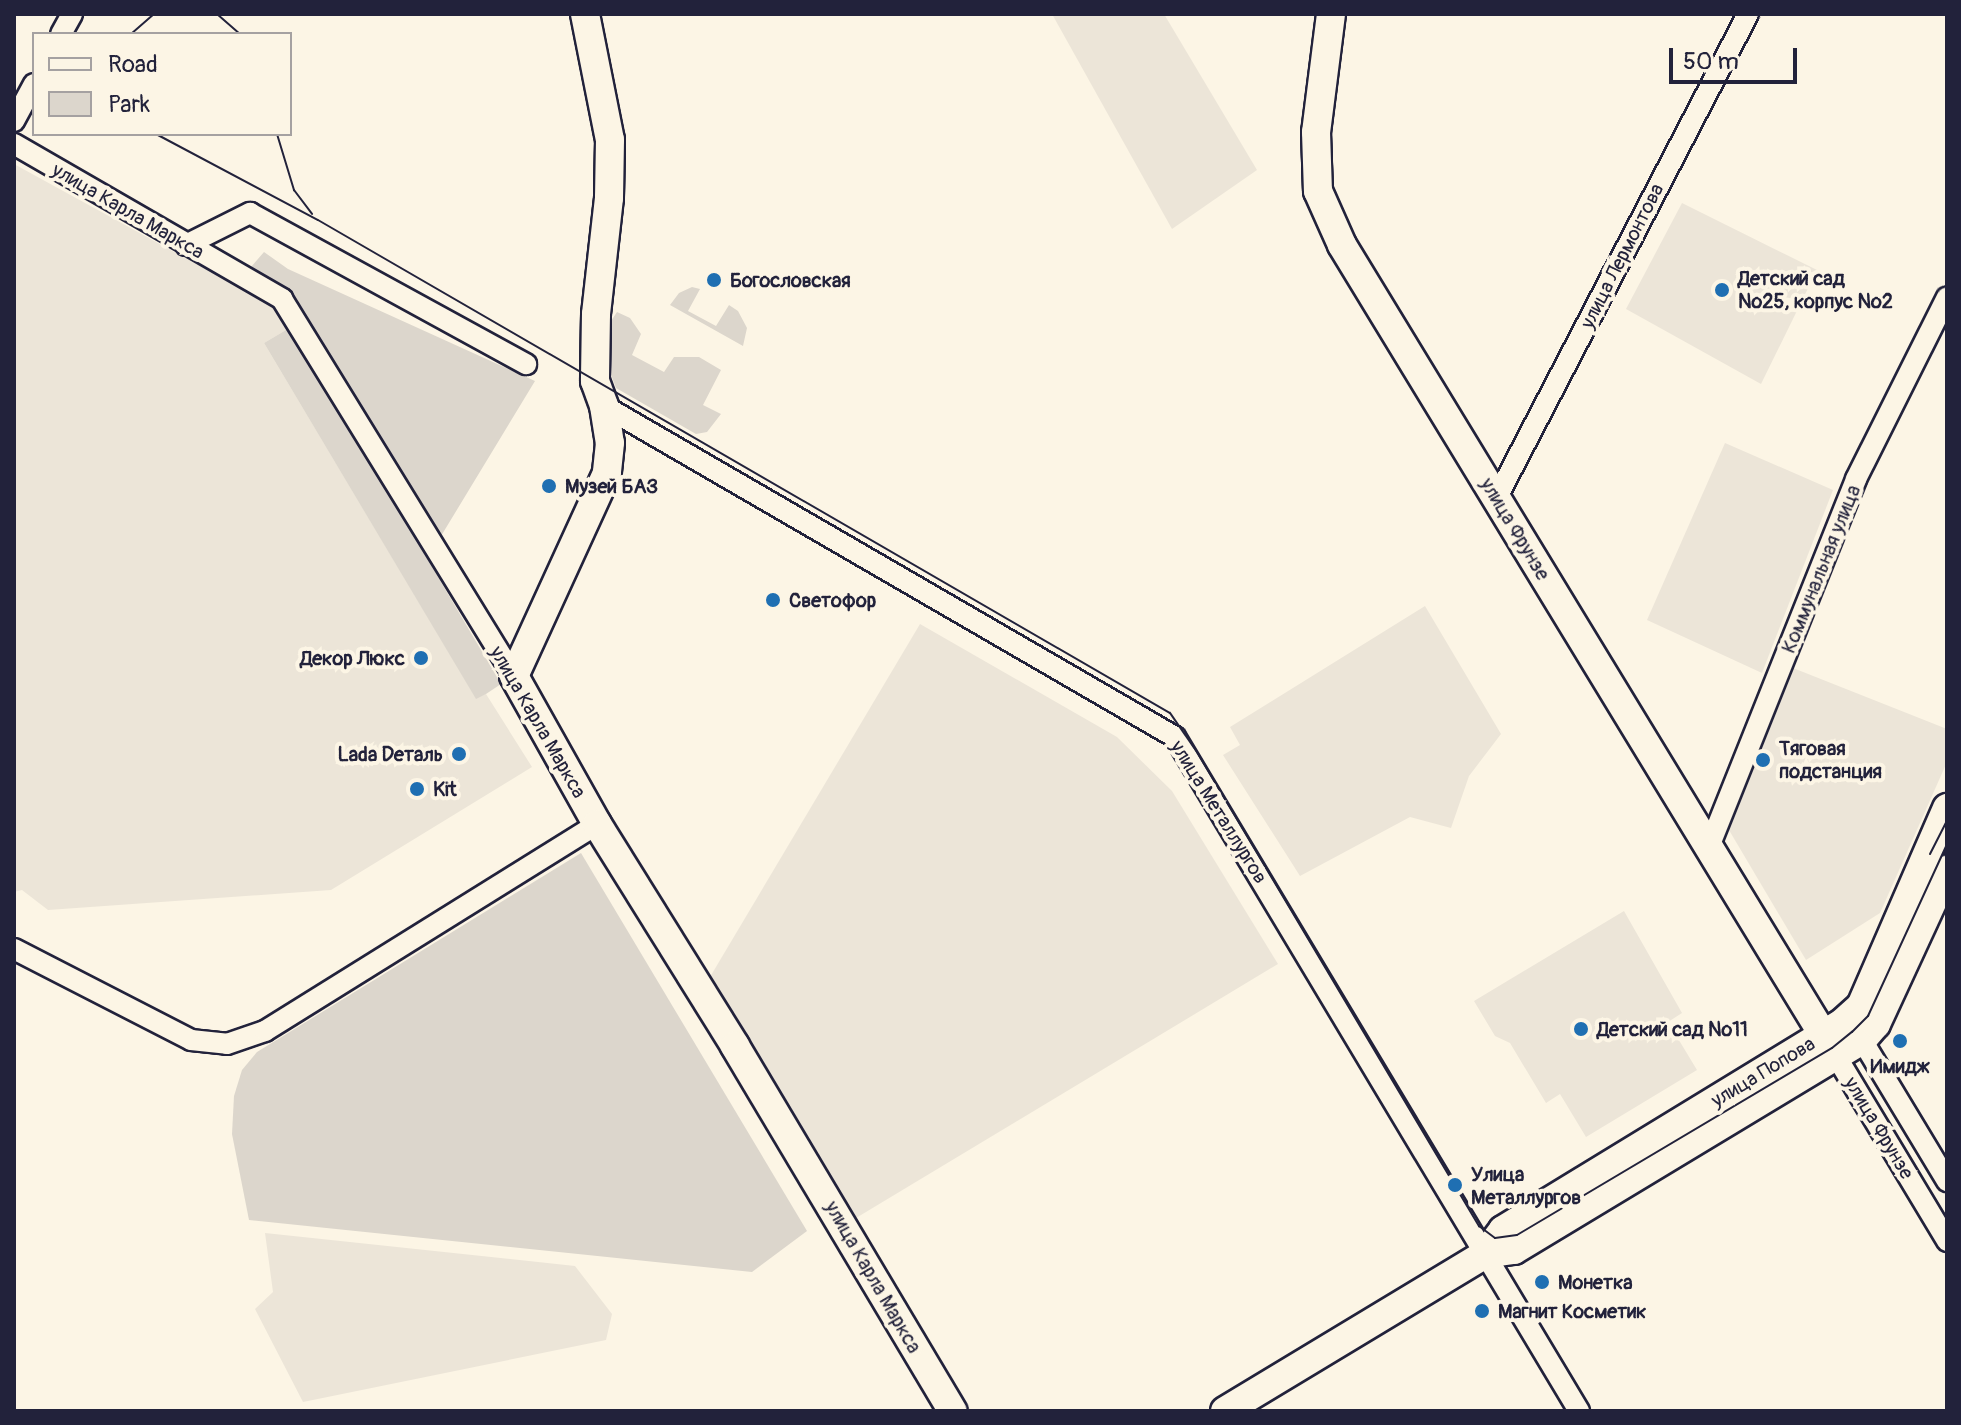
<!DOCTYPE html>
<html>
<head>
<meta charset="utf-8">
<style>
	body { margin:0 }
	#map { position:relative; width:1961px; height:1425px; overflow:hidden; background:#fcf5e5; font-family:Pangolin,sans-serif }
	div>[style] { position:absolute }
	.built>* { inset:0; background:#ece5d8 }
	.green>* { inset:0; background:#dcd6cc }
	.roads { filter:drop-shadow(2px 0 #22223b) drop-shadow(-2px 0 #22223b) drop-shadow(0 2px #22223b) drop-shadow(0 -2px #22223b) }
	.street>* { height:20px; margin:-10px; padding:0 10px; transform-origin:10px; border-radius:10px; background:#fcf5e5 }
	.secondary>* { height:28px; margin:-14px; padding:0 14px; transform-origin:14px; border-radius:14px; background:#fcf5e5 }
	.tram>* { height:2px; margin:-1px; padding:0 1px; transform-origin:1px; border-radius:1px; background:#22223b }
	.dots>* { width:22px; height:22px; translate:-50% -50%; box-sizing:border-box; border:4px solid #fcf5e5; border-radius:50% }
	span { translate:-50% -50%; white-space:nowrap; text-align:center; line-height:1.15; -webkit-text-stroke:8px #fcf5e5; paint-order:stroke }
	.street-label { font-size:20px; color:#22223b }
	.poi-label { font-size:20px; color:#22223b; font-weight:700 }
	.left { translate:0 -50%; text-align:left }
	.right { translate:-100% -50%; text-align:right }
	.frame { position:absolute; inset:0; border:16px solid #22223b; pointer-events:none }
	.legend { position:absolute; left:32px; top:32px; width:260px; height:104px; box-sizing:border-box; background:#fcf5e5; border:2px solid #a5a1a1; margin:0; padding:10px 14px; list-style:none; font-size:24px; color:#22223b }
	.legend li { display:flex; align-items:center; gap:16px; height:40px }
	.legend b { width:40px; border:2px solid #a5a1a1 }
	.scale { position:absolute; left:1669px; top:48px; width:128px; height:36px; box-sizing:border-box; border:4px solid #22223b; border-top:0; padding-left:10px; font-size:24px; line-height:28px; white-space:nowrap; color:#22223b; -webkit-text-stroke:6px #fcf5e5; paint-order:stroke }
</style>
</head>
<body>
<div id="map">
	<div class="built">
		<i style="clip-path:polygon(1052px 14px,1164px 14px,1257px 170px,1172px 229px)"></i>
		<i style="clip-path:polygon(14px 164px,280px 310px,291px 327px,264px 343px,476px 698px,486px 694px,532px 767px,331px 890px,48px 910px,22px 890px,14px 892px)"></i>
		<i style="clip-path:polygon(1682px 203px,1817px 270px,1761px 384px,1626px 309px)"></i>
		<i style="clip-path:polygon(1725px 443px,1833px 490px,1762px 673px,1647px 620px)"></i>
		<i style="clip-path:polygon(1425px 606px,1501px 734px,1469px 776px,1451px 828px,1410px 817px,1300px 876px,1223px 755px,1240px 745px,1230px 727px)"></i>
		<i style="clip-path:polygon(920px 624px,1117px 737px,1172px 791px,1278px 964px,856px 1218px,710px 977px)"></i>
		<i style="clip-path:polygon(1793px 668px,1947px 729px,1947px 762px,1880px 913px,1806px 960px,1726px 825px)"></i>
		<i style="clip-path:polygon(1624px 911px,1682px 1013px,1668px 1022px,1697px 1070px,1586px 1137px,1560px 1094px,1546px 1103px,1510px 1043px,1495px 1036px,1474px 1001px)"></i>
		<i style="clip-path:polygon(265px 1233px,575px 1266px,612px 1314px,606px 1340px,303px 1402px,255px 1309px,273px 1292px)"></i>
	</div>
	<div class="green">
		<i style="clip-path:polygon(264px 252px,288px 269px,535px 381px,438px 541px,300px 305px,251px 267px)"></i>
		<i style="clip-path:polygon(692px 287px,700px 289px,688px 311px,716px 326px,729px 305px,738px 311px,747px 328px,743px 346px,670px 305px,679px 293px)"></i>
		<i style="clip-path:polygon(617px 312px,630px 318px,641px 334px,632px 355px,664px 372px,674px 357px,699px 357px,721px 370px,703px 405px,721px 414px,707px 432px,696px 434px,616px 388px,607px 364px,609px 324px)"></i>
		<i style="clip-path:polygon(291px 327px,501px 684px,486px 694px,476px 699px,264px 343px)"></i>
		<i style="clip-path:polygon(581px 853px,807px 1231px,752px 1272px,249px 1220px,232px 1134px,234px 1096px,242px 1070px,257px 1052px)"></i>
	</div>
	<div class="roads">
		<div class="street">
			<i style="left:61px;top:34px;width:23px;rotate:-61deg"></i>
			<i style="left:14px;top:121px;width:42px;rotate:-61.6deg"></i>
			<i style="left:14px;top:144px;width:310px;rotate:30deg"></i>
			<i style="left:282px;top:299px;width:443px;rotate:58.4deg"></i>
			<i style="left:186px;top:245px;width:72px;rotate:-26.6deg"></i>
			<i style="left:250px;top:213px;width:315px;rotate:28.7deg"></i>
			<i style="left:604px;top:406px;width:660px;rotate:30.1deg"></i>
			<i style="left:1175px;top:737px;width:786px;rotate:59.06deg"></i>
			<i style="left:1496px;top:499px;width:547px;rotate:-62.54deg"></i>
			<i style="left:1709px;top:847px;width:396px;rotate:-68.2deg"></i>
			<i style="left:1856px;top:479px;width:203px;rotate:-63.4deg"></i>
			<i style="left:14px;top:949px;width:199px;rotate:27.2deg"></i>
			<i style="left:191px;top:1040px;width:36px;rotate:6deg"></i>
			<i style="left:227px;top:1044px;width:40px;rotate:-18.9deg"></i>
			<i style="left:265px;top:1031px;width:391px;rotate:-31.9deg"></i>
			<i style="left:1853px;top:1033px;width:11px;rotate:38deg"></i>
			<i style="left:1862px;top:1040px;width:165px;rotate:58.9deg"></i>
			<i style="left:1836px;top:1056px;width:216px;rotate:59deg"></i>
		</div>
		<div class="secondary">
			<i style="left:585px;top:14px;width:128px;rotate:78.8deg"></i>
			<i style="left:610px;top:140px;width:58px;rotate:91deg"></i>
			<i style="left:609px;top:198px;width:117px;rotate:96.4deg"></i>
			<i style="left:596px;top:314px;width:67px;rotate:90.9deg"></i>
			<i style="left:595px;top:381px;width:27px;rotate:70deg"></i>
			<i style="left:604px;top:406px;width:37px;rotate:81deg"></i>
			<i style="left:610px;top:443px;width:30px;rotate:96deg"></i>
			<i style="left:607px;top:473px;width:223px;rotate:114.6deg"></i>
			<i style="left:514px;top:676px;width:170px;rotate:60.7deg"></i>
			<i style="left:597px;top:824px;width:261px;rotate:58.1deg"></i>
			<i style="left:735px;top:1046px;width:425px;rotate:59.2deg"></i>
			<i style="left:1331px;top:14px;width:119px;rotate:97.2deg"></i>
			<i style="left:1316px;top:132px;width:59px;rotate:88.1deg"></i>
			<i style="left:1318px;top:191px;width:59px;rotate:66deg"></i>
			<i style="left:1342px;top:245px;width:950px;rotate:58.65deg"></i>
			<i style="left:1485px;top:1254px;width:30px;rotate:-53deg"></i>
			<i style="left:1503px;top:1230px;width:396px;rotate:-31.4deg"></i>
			<i style="left:1841px;top:1024px;width:27px;rotate:-42deg"></i>
			<i style="left:1861px;top:1006px;width:216px;rotate:-66.5deg"></i>
			<i style="left:1225px;top:1411px;width:304px;rotate:-31.1deg"></i>
			<i style="left:1485px;top:1254px;width:29px;rotate:-8deg"></i>
			<i style="left:1514px;top:1250px;width:406px;rotate:-31.1deg"></i>
			<i style="left:1862px;top:1040px;width:21px;rotate:-49deg"></i>
			<i style="left:1876px;top:1024px;width:170px;rotate:-65.2deg"></i>
		</div>
	</div>
	<div class="tram">
		<i style="left:217px;top:14px;width:30px;rotate:41deg"></i>
		<i style="left:131px;top:34px;width:30px;rotate:-41deg"></i>
		<i style="left:156px;top:134px;width:183px;rotate:28deg"></i>
		<i style="left:318px;top:220px;width:984px;rotate:30.06deg"></i>
		<i style="left:1170px;top:713px;width:47px;rotate:55.3deg"></i>
		<i style="left:1197px;top:752px;width:552px;rotate:59.25deg"></i>
		<i style="left:1479px;top:1226px;width:20px;rotate:37deg"></i>
		<i style="left:1495px;top:1238px;width:22px;rotate:-8deg"></i>
		<i style="left:1517px;top:1235px;width:366px;rotate:-30.7deg"></i>
		<i style="left:1832px;top:1048px;width:26px;rotate:-39deg"></i>
		<i style="left:1852px;top:1032px;width:23px;rotate:-45deg"></i>
		<i style="left:1868px;top:1016px;width:189px;rotate:-65.3deg"></i>
		<i style="left:277px;top:134px;width:59px;rotate:73.1deg"></i>
		<i style="left:294px;top:190px;width:30px;rotate:53deg"></i>
		<i style="left:1930px;top:854px;width:37px;rotate:-63deg"></i>
	</div>
	<div class="dots">
		<i style="left:714px;top:280px;background:#1f6fb2"></i>
		<i style="left:1722px;top:290px;background:#1f6fb2"></i>
		<i style="left:549px;top:486px;background:#1f6fb2"></i>
		<i style="left:773px;top:600px;background:#1f6fb2"></i>
		<i style="left:421px;top:658px;background:#1f6fb2"></i>
		<i style="left:459px;top:754px;background:#1f6fb2"></i>
		<i style="left:1763px;top:760px;background:#1f6fb2"></i>
		<i style="left:417px;top:789px;background:#1f6fb2"></i>
		<i style="left:1581px;top:1029px;background:#1f6fb2"></i>
		<i style="left:1900px;top:1041px;background:#1f6fb2"></i>
		<i style="left:1455px;top:1185px;background:#1f6fb2"></i>
		<i style="left:1542px;top:1282px;background:#1f6fb2"></i>
		<i style="left:1482px;top:1311px;background:#1f6fb2"></i>
	</div>
	<div class="street-label">
		<span style="left:128px;top:211px;rotate:30deg">улица Карла Маркса</span>
		<span style="left:1622px;top:256px;rotate:-63deg">улица Лермонтова</span>
		<span style="left:1515px;top:529px;rotate:59deg">улица Фрунзе</span>
		<span style="left:1821px;top:569px;rotate:-68deg">Коммунальная улица</span>
		<span style="left:538px;top:722px;rotate:60deg">улица Карла Маркса</span>
		<span style="left:1219px;top:812px;rotate:58deg">улица Металлургов</span>
		<span style="left:1763px;top:1072px;rotate:-31deg">улица Попова</span>
		<span style="left:1879px;top:1128px;rotate:59deg">улица Фрунзе</span>
		<span style="left:873px;top:1277px;rotate:60deg">улица Карла Маркса</span>
	</div>
	<div class="poi-label">
		<span class="left" style="left:1738px;top:290px">Детский сад<br>№25, корпус №2</span>
		<span class="left" style="left:730px;top:280px">Богословская</span>
		<span class="left" style="left:565px;top:486px">Музей БАЗ</span>
		<span class="left" style="left:789px;top:600px">Светофор</span>
		<span class="right" style="left:405px;top:658px">Декор Люкс</span>
		<span class="left" style="left:1779px;top:760px">Тяговая<br>подстанция</span>
		<span class="right" style="left:443px;top:754px">Lada Dеталь</span>
		<span class="left" style="left:433px;top:789px">Kit</span>
		<span class="left" style="left:1597px;top:1029px">Детский сад №11</span>
		<span style="left:1900px;top:1066px">Имидж</span>
		<span class="left" style="left:1471px;top:1186px">Улица<br>Металлургов</span>
		<span class="left" style="left:1558px;top:1282px">Монетка</span>
		<span class="left" style="left:1498px;top:1311px">Магнит Косметик</span>
	</div>
	<div class="frame"></div>
	<ul class="legend">
	<li><b style="height:10px;background:#fcf5e5"></b>Road</li>
	<li><b style="height:22px;background:#dcd6cc"></b>Park</li>
	</ul>
	<div class="scale">50 m</div>
</div>
</body>
</html>
